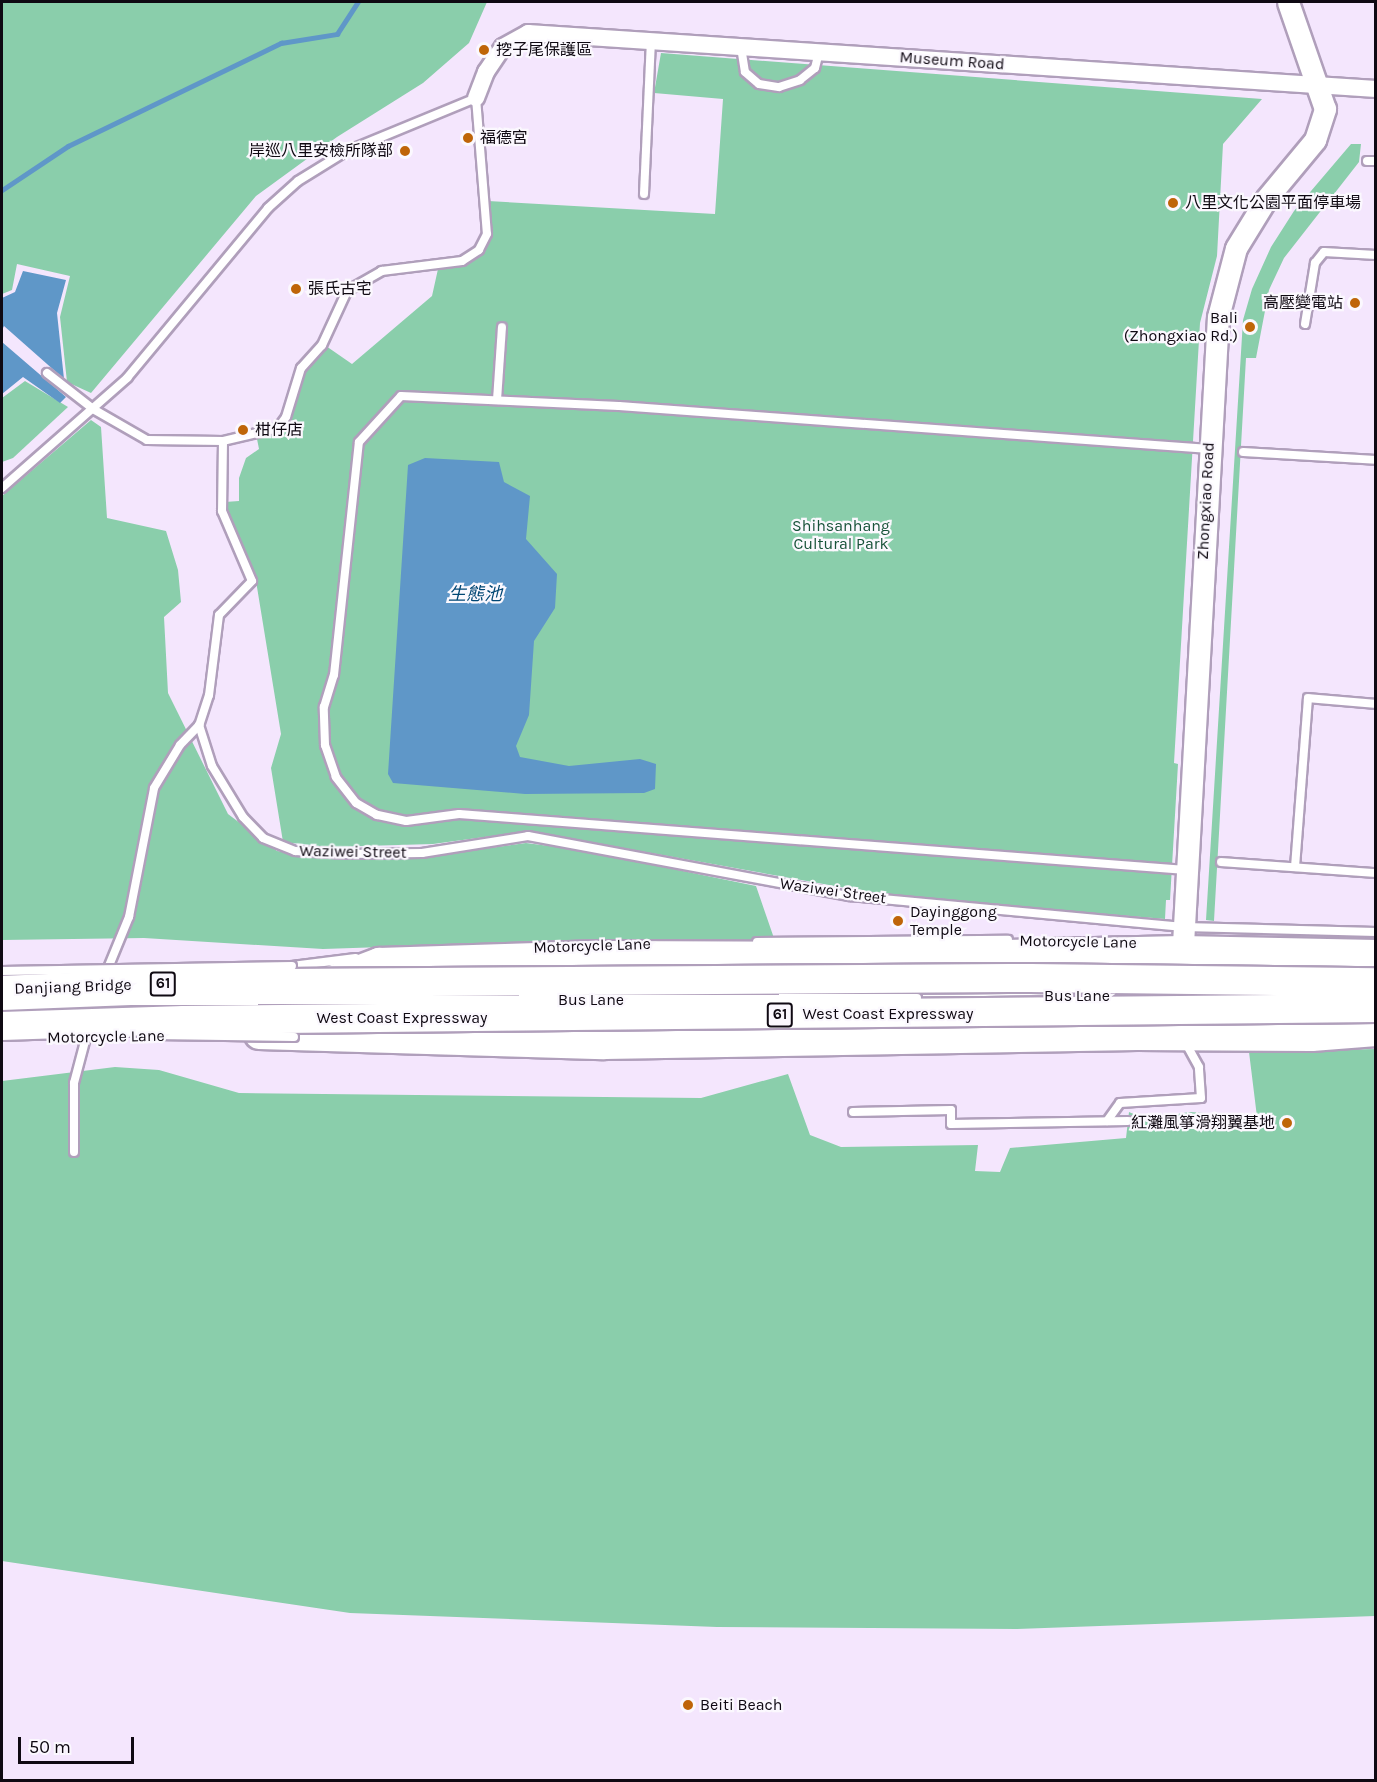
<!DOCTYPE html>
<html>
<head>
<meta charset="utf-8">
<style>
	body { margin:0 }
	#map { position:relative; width:1377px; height:1782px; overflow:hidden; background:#f4e6fd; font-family:Karla,"Noto Sans TC",sans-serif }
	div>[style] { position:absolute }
	.green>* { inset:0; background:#8aceab }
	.water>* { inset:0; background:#5f97c8 }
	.stream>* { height:4.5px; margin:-2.25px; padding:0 2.25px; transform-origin:2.25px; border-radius:2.25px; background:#5f97c8 }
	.roads { filter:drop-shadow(2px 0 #b09fbb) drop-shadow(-2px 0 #b09fbb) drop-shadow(0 2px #b09fbb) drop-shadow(0 -2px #b09fbb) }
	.service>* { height:8px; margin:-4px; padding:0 4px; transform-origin:4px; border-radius:4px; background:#fff }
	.minor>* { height:16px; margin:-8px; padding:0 8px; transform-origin:8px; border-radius:8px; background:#fff }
	.tertiary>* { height:21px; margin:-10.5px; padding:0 10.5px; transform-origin:10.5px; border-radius:10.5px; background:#fff }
	.trunk>* { height:28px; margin:-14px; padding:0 14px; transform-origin:14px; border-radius:14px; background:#fff }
	.bridges { filter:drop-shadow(2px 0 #b09fbb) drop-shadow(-2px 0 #b09fbb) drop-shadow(0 2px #b09fbb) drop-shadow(0 -2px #b09fbb) }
	.service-bridge>* { height:8px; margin:-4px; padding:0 4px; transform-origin:4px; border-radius:4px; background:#fff }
	.trunk-bridge>* { height:28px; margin:-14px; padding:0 14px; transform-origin:14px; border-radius:14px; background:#fff }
	.dots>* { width:16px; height:16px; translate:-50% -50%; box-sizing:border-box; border:3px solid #fbf8fe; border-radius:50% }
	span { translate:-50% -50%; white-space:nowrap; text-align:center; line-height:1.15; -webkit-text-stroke:4.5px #fbf8fe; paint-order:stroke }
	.shield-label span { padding:2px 4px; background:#fbf8fe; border:2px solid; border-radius:4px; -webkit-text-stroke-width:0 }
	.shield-label { font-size:15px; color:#0f0912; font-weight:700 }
	.poi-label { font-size:16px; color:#0f0912 }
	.left { translate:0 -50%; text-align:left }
	.right { translate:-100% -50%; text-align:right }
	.street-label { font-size:16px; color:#0f0912 }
	.park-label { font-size:16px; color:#175239 }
	.water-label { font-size:18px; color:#004674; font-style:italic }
	.frame { position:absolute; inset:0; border:3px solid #0f0912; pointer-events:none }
	.scale { position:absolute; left:18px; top:1737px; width:116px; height:27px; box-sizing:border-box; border:3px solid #0f0912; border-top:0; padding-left:8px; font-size:18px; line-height:21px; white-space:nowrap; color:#0f0912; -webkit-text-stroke:4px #fbf8fe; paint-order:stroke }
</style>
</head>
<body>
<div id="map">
	<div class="green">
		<i style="clip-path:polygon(2px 2px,487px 2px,469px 43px,423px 83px,337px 137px,256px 196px,91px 393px,67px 382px,60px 317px,70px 276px,17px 264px,12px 290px,2px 294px)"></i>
		<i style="clip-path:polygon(661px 53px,1262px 99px,1223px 144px,1217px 256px,1200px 323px,1174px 763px,1178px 764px,1170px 900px,1166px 900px,1165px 919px,885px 895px,529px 831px,433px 844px,329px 847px,283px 842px,271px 768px,281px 734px,256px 581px,225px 502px,239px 501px,239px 478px,246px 458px,259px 449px,257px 439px,278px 433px,291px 418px,303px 372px,326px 346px,352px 364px,432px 296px,438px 269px,464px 266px,480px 255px,491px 238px,488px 201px,715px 214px,723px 99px,654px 93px)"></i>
		<i style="clip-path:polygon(1351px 144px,1361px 144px,1359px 162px,1284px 258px,1269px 290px,1256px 358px,1246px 358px,1214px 921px,1206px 920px,1243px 320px,1252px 289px,1271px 247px,1294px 211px)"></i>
		<i style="clip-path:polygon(25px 381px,68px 407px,13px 458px,2px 462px,2px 398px)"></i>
		<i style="clip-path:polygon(91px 420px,101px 427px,107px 518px,166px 531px,178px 570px,181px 602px,164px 617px,168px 693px,228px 814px,277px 851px,330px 859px,434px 856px,526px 843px,580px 850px,756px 886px,776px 944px,590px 940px,323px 949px,144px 938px,2px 940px,2px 496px)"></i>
		<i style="clip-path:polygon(1375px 1049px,1375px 1616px,1017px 1629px,717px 1627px,350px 1613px,2px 1561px,2px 1081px,115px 1067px,159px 1070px,239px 1093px,701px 1098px,788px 1074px,810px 1135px,841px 1147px,978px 1145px,975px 1171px,1000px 1172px,1010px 1148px,1126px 1138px,1129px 1112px,1145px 1119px,1190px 1112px,1257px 1117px,1249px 1052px)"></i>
	</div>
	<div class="water">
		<i style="clip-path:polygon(23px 271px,66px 280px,57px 313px,64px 379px,4px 326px,2px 330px,2px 298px,15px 292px)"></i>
		<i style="clip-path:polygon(2px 342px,66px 397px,60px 403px,23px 377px,2px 394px)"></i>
		<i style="clip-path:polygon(425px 458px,499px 462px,504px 482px,530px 496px,526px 539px,557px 574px,555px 608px,534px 641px,529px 715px,516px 746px,520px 757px,569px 766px,640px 759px,656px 764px,655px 789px,644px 793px,525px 794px,393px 783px,388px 774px,408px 465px)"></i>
	</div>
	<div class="stream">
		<i style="left:2px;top:190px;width:79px;rotate:-33.7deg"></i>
		<i style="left:68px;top:146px;width:237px;rotate:-25.8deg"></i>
		<i style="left:281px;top:43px;width:57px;rotate:-9.1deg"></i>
		<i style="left:337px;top:34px;width:38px;rotate:-57deg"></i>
	</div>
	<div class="roads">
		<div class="service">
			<i style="left:741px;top:47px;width:25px;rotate:81deg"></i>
			<i style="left:745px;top:72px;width:18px;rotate:41deg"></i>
			<i style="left:759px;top:84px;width:20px;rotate:9deg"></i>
			<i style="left:779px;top:87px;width:22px;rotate:-18deg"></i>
			<i style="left:800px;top:80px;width:19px;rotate:-39deg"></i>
			<i style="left:815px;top:68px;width:16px;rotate:-76deg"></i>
			<i style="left:1367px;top:161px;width:9px"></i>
			<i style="left:644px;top:194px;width:153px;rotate:-87.4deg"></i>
			<i style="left:1305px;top:324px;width:62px;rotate:-80.7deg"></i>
			<i style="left:1315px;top:263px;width:14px;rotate:-51deg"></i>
			<i style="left:1324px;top:252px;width:52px;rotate:3.3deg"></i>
			<i style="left:47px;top:373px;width:58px;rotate:38deg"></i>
			<i style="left:93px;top:409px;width:62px;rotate:29.9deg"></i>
			<i style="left:147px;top:440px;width:76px;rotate:0.8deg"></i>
			<i style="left:497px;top:400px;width:73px;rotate:-86.1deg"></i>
			<i style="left:1243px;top:452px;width:133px;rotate:3.4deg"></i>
			<i style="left:2px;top:488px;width:167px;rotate:-41.3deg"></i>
			<i style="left:127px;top:378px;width:221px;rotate:-50.3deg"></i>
			<i style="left:268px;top:208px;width:40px;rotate:-42deg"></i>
			<i style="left:298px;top:181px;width:55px;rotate:-31.7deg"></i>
			<i style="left:345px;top:152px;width:142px;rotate:-22.4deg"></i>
			<i style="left:476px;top:98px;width:136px;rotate:85.4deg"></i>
			<i style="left:487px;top:234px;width:18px;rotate:117deg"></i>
			<i style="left:479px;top:250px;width:20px;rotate:147deg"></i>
			<i style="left:462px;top:261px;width:81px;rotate:172.9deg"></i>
			<i style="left:382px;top:271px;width:40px;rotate:150.3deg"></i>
			<i style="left:347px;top:291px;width:60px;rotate:114.8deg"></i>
			<i style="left:322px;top:345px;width:31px;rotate:132deg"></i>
			<i style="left:301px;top:368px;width:51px;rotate:107deg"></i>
			<i style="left:286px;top:417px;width:14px;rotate:126deg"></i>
			<i style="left:278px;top:428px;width:57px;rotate:166.7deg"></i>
			<i style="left:223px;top:441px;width:70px;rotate:90.8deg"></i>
			<i style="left:222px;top:511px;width:76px;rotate:66.8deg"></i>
			<i style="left:252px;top:581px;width:47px;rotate:134.1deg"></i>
			<i style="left:219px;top:615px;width:81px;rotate:97.1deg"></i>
			<i style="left:209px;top:695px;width:32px;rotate:108deg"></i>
			<i style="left:199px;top:725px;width:43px;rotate:72.4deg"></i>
			<i style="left:212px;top:766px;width:60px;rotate:58.7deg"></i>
			<i style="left:243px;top:817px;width:29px;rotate:46deg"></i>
			<i style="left:263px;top:838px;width:35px;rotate:22deg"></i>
			<i style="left:295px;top:851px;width:52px;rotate:3.3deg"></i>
			<i style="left:347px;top:854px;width:75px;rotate:-0.8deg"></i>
			<i style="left:422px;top:853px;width:107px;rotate:-9.1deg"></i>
			<i style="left:528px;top:836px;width:328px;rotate:10.6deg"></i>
			<i style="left:850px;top:896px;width:335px;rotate:5.3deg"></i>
			<i style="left:1184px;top:927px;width:192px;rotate:1.5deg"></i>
			<i style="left:1221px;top:862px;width:155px;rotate:4.1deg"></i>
			<i style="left:1295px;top:867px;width:169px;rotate:-85.6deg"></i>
			<i style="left:1308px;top:698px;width:68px;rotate:5deg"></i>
			<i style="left:1186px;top:870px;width:729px;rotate:-175.6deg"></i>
			<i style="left:459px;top:814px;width:53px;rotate:172.5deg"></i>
			<i style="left:406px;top:821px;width:30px;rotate:-168deg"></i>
			<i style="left:377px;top:815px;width:24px;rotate:-150deg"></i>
			<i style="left:356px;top:803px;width:33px;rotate:-128deg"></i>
			<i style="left:336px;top:777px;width:34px;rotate:-109deg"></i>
			<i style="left:325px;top:745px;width:38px;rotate:-92deg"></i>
			<i style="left:324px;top:707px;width:34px;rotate:-73deg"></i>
			<i style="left:334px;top:675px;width:234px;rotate:-83.9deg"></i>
			<i style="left:359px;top:442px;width:62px;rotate:-47.6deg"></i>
			<i style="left:401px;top:396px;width:218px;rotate:2.6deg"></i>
			<i style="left:619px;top:406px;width:592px;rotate:4.17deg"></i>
			<i style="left:757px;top:942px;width:251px;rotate:-0.5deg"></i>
			<i style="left:292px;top:966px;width:64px;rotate:-7.2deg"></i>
			<i style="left:106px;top:973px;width:61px;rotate:-67.7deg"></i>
			<i style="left:129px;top:917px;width:131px;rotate:-79deg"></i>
			<i style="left:154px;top:788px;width:50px;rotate:-58.8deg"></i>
			<i style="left:180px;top:745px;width:28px;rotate:-46deg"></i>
			<i style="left:917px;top:998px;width:264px;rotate:-0.4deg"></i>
			<i style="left:853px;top:1112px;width:98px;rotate:-1.2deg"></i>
			<i style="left:951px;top:1110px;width:14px;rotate:90deg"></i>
			<i style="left:951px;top:1124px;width:177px;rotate:-1deg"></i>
			<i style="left:1107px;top:1121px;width:22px;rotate:-54deg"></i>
			<i style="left:1120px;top:1103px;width:81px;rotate:-3.5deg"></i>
			<i style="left:1201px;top:1098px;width:31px;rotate:-94deg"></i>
			<i style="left:1199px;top:1067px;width:29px;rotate:-119deg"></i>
			<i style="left:74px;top:1152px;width:69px;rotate:-90deg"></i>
			<i style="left:74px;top:1083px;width:90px;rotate:-75.2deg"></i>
		</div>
		<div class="minor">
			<i style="left:476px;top:98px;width:28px;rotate:-69deg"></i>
			<i style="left:486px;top:72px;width:30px;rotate:-56deg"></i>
			<i style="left:503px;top:47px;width:29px;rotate:-29deg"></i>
			<i style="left:528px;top:33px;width:850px;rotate:3.78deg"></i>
		</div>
		<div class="tertiary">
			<i style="left:1182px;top:962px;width:646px;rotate:-86.81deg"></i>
			<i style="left:1218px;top:317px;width:71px;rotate:-75.4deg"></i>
			<i style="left:1236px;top:248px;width:57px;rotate:-58.5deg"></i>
			<i style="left:1266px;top:199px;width:77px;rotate:-50.3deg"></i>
			<i style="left:1315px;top:140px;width:33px;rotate:-72deg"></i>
			<i style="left:1325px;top:109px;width:113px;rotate:-109.1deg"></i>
		</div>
		<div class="trunk">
			<i style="left:326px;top:982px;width:57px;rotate:-20.7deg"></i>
			<i style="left:379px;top:962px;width:221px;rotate:-1.8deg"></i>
			<i style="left:600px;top:955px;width:318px;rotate:0.2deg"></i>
			<i style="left:918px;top:956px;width:264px;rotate:-1.3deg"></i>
			<i style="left:1182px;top:950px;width:194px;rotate:1.2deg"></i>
			<i style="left:259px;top:1035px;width:345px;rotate:1.7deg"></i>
			<i style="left:604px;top:1045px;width:533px;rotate:-0.97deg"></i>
			<i style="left:1137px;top:1036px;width:175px;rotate:0.3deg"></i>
			<i style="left:1312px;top:1037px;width:64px;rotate:-4.5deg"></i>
		</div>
	</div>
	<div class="bridges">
		<div class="service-bridge">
			<i style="left:2px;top:971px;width:290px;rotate:-1deg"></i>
			<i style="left:2px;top:1006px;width:129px;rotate:-2.2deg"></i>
			<i style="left:131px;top:1001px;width:786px;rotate:-0.22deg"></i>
			<i style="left:155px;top:1035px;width:139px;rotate:0.8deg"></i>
		</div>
		<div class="trunk-bridge">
			<i style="left:2px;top:990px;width:141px;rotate:-2.4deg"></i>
			<i style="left:143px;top:984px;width:887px;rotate:-0.39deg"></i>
			<i style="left:1030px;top:978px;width:346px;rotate:0.7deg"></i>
			<i style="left:2px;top:1026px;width:182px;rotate:-1.9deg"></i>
			<i style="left:184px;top:1020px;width:1192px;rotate:-0.58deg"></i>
		</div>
	</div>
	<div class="dots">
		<i style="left:484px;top:50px;background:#bf6508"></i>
		<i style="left:468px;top:138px;background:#bf6508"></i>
		<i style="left:405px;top:151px;background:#bf6508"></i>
		<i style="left:1173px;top:203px;background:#bf6508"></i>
		<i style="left:296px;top:289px;background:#bf6508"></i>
		<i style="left:1355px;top:303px;background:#bf6508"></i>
		<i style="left:1250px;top:327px;background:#bf6508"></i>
		<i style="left:243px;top:430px;background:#bf6508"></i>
		<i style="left:898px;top:921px;background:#bf6508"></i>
		<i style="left:1287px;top:1123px;background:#bf6508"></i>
		<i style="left:688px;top:1705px;background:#bf6508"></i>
	</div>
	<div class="shield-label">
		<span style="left:163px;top:984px">61</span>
		<span style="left:780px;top:1015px">61</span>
	</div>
	<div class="poi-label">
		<span class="left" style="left:496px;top:50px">挖子尾保護區</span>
		<span class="left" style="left:480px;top:138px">福德宮</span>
		<span class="right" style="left:393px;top:151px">岸巡八里安檢所隊部</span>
		<span class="left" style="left:1185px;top:203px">八里文化公園平面停車場</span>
		<span class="left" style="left:308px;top:289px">張氏古宅</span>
		<span class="right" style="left:1343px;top:303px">高壓變電站</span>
		<span class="right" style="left:1238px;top:327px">Bali<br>(Zhongxiao Rd.)</span>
		<span class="left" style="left:255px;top:430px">柑仔店</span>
		<span class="left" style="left:910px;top:921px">Dayinggong<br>Temple</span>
		<span class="right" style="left:1275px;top:1123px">紅灘風箏滑翔翼基地</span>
		<span class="left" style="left:700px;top:1705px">Beiti Beach</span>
	</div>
	<div class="street-label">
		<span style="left:952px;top:61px;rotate:4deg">Museum Road</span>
		<span style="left:1206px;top:501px;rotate:-87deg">Zhongxiao Road</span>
		<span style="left:353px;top:852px;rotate:1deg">Waziwei Street</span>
		<span style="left:833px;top:891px;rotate:8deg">Waziwei Street</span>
		<span style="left:1078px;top:942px;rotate:1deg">Motorcycle Lane</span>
		<span style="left:592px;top:946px;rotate:-2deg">Motorcycle Lane</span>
		<span style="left:73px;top:987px;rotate:-2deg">Danjiang Bridge</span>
		<span style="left:1077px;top:996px">Bus Lane</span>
		<span style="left:591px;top:1000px">Bus Lane</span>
		<span style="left:888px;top:1014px">West Coast Expressway</span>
		<span style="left:402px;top:1018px">West Coast Expressway</span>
		<span style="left:106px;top:1037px;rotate:-1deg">Motorcycle Lane</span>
	</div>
	<div class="park-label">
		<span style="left:841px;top:535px">Shihsanhang<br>Cultural Park</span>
	</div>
	<div class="water-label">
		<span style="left:475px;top:594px">生態池</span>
	</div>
	<div class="frame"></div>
	<div class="scale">50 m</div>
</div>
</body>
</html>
